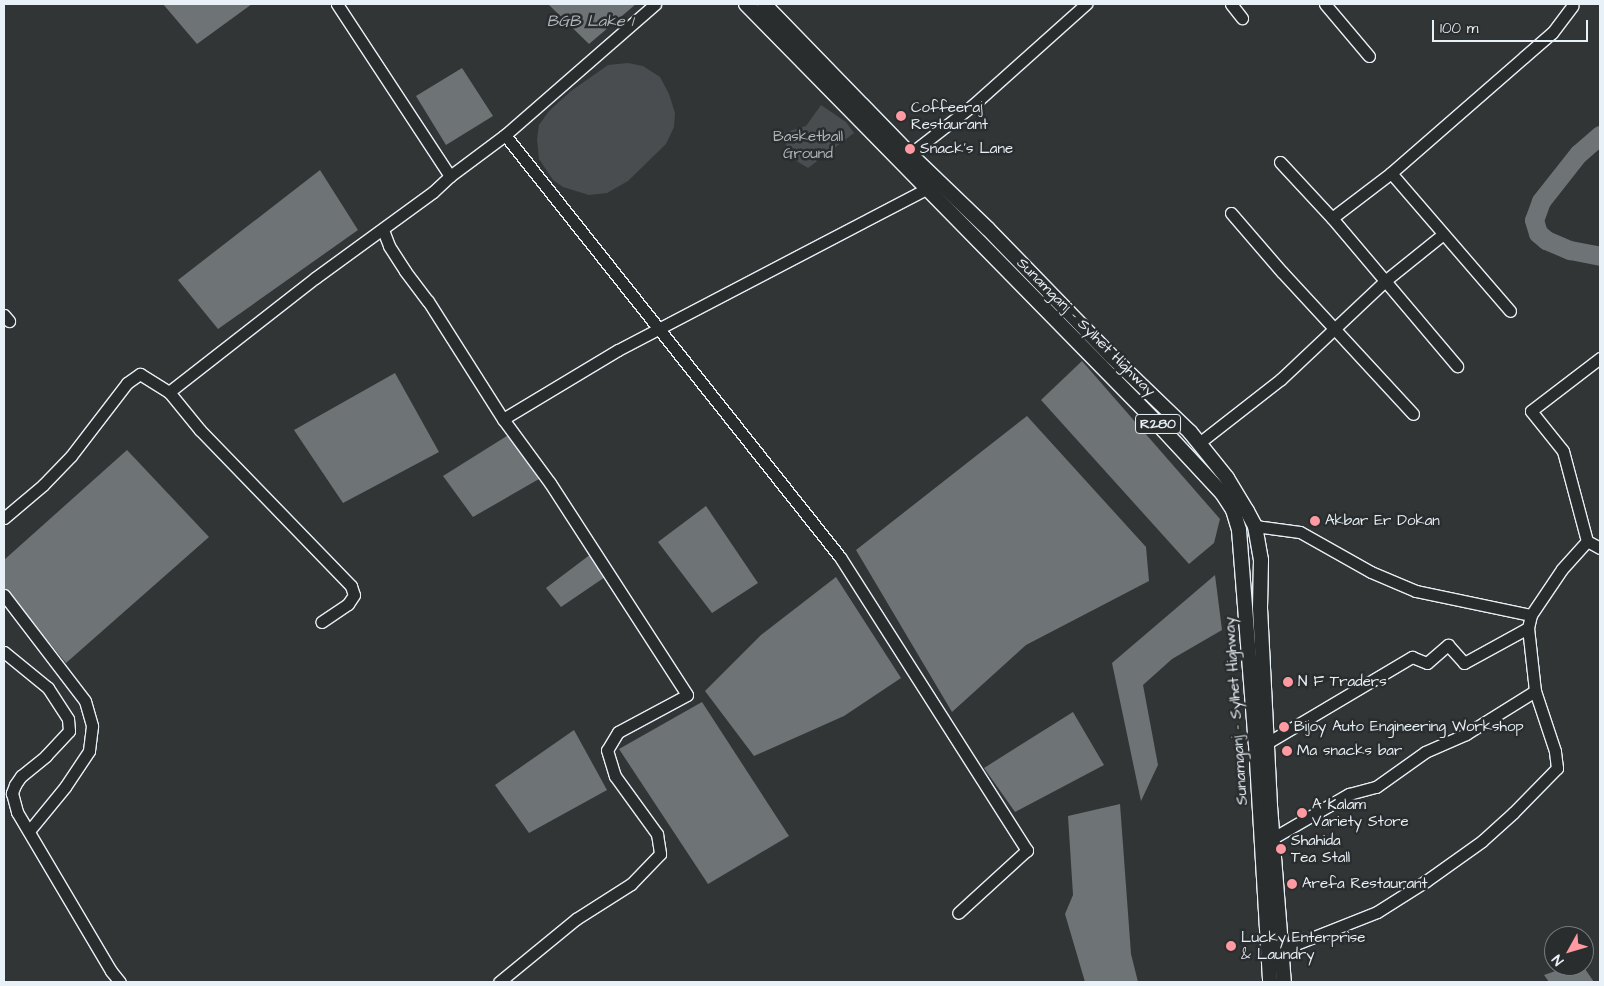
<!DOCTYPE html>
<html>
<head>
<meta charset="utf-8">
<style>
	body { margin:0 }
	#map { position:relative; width:1604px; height:986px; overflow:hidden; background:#323536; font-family:"Architects Daughter",sans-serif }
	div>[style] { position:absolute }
	.green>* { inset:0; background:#494d4f }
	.water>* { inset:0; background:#6e7376 }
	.river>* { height:19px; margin:-9.5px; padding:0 9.5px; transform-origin:9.5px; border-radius:9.5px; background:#6e7376 }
	.roads { filter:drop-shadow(1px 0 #e8f1f8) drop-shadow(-1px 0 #e8f1f8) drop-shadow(0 1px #e8f1f8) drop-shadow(0 -1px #e8f1f8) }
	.minor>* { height:11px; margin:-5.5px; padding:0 5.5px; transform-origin:5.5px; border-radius:5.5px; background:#2a2d2e }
	.major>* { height:14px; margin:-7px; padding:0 7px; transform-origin:7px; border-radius:7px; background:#2a2d2e }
	.dots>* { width:14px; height:14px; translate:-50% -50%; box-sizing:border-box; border:2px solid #2a2d2e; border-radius:50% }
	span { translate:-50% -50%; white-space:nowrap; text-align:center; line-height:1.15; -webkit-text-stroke:5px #2a2d2e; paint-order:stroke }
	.shield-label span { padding:1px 4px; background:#2a2d2e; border:1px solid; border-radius:4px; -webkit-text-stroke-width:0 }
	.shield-label { font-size:14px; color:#e8f1f8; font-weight:700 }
	.poi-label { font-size:15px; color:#e8f1f8 }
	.left { translate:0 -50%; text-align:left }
	.park-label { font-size:15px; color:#b0b8bd }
	.street-label { font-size:15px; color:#e8f1f8 }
	.water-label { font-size:16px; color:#b1b8be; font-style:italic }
	.frame { position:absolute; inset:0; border:5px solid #e8f1f8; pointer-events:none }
	.north { position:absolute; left:1544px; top:926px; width:50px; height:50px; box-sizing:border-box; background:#2a2d2e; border:1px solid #767b7f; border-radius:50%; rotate:231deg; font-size:14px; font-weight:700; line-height:20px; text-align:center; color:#e8f1f8 }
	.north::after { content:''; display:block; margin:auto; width:18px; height:22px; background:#ff9aa2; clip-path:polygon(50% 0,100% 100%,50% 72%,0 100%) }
	.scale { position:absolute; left:1432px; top:20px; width:156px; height:22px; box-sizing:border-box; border:2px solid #e8f1f8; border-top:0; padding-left:6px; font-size:15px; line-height:18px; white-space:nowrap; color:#e8f1f8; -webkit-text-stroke:4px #2a2d2e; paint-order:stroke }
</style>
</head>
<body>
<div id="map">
	<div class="green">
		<i style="clip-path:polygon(628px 63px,643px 66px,660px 77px,669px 94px,675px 113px,674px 127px,666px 144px,628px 181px,607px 193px,589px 195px,563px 187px,553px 180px,539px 159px,537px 139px,539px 125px,549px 111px,571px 91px,608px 65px)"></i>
		<i style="clip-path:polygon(821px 105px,846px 122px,854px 133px,808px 168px,790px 157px,783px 133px,806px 126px)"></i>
	</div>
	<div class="water">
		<i style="clip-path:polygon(163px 4px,252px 4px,197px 44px)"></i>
		<i style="clip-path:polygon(548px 4px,636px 4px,589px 44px)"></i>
		<i style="clip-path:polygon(462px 68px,493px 116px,446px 145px,416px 96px)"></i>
		<i style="clip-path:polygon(320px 170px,358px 230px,218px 329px,178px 280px)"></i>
		<i style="clip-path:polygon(1082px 361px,1220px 519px,1214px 543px,1189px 564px,1041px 400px)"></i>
		<i style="clip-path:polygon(395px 373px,439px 452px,343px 503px,294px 430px)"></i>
		<i style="clip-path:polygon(1027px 416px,1146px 547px,1149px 581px,1026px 645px,952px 712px,856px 550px)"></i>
		<i style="clip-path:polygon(510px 434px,539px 479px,473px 517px,443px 476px)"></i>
		<i style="clip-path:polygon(127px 450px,209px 537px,66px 663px,4px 588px,4px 560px)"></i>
		<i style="clip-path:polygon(706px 506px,758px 583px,712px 613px,658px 542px)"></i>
		<i style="clip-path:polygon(591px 554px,608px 575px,561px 607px,546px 588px)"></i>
		<i style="clip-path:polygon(1215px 575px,1222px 630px,1172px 659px,1143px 685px,1158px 765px,1141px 801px,1112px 663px)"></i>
		<i style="clip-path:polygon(836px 577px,901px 678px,844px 716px,754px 756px,705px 691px,761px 635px)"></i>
		<i style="clip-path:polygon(702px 702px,789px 836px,708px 884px,619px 749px)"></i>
		<i style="clip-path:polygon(1073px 712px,1104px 765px,1015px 812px,984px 768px)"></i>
		<i style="clip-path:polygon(574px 730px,607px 790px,529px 833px,495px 785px)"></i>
		<i style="clip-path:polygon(1120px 804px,1131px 954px,1138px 982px,1085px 982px,1065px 914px,1073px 895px,1068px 816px)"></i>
		<i style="clip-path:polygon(1570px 966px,1583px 966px,1594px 982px,1549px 982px,1544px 975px)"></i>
	</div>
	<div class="river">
		<i style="left:1600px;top:135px;width:29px;rotate:139deg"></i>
		<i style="left:1578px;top:154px;width:60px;rotate:128.2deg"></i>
		<i style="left:1541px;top:201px;width:20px;rotate:110deg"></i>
		<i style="left:1534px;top:220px;width:14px;rotate:73deg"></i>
		<i style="left:1538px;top:233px;width:11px;rotate:41deg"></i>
		<i style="left:1546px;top:240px;width:26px;rotate:23deg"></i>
		<i style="left:1570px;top:250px;width:31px;rotate:11deg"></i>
	</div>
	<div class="roads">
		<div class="minor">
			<i style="left:337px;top:4px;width:206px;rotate:56.7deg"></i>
			<i style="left:1231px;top:4px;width:18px;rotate:52deg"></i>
			<i style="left:1325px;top:4px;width:68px;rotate:49.8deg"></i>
			<i style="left:505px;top:135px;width:539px;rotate:51.56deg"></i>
			<i style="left:840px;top:557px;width:348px;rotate:57.5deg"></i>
			<i style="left:1027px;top:850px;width:93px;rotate:137.6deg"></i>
			<i style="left:910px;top:154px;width:80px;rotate:-37.9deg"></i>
			<i style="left:973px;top:105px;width:152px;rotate:-41.8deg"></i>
			<i style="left:1280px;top:162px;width:76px;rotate:47.1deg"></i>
			<i style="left:1332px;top:218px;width:194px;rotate:49.8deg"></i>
			<i style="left:1391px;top:173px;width:182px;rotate:49.2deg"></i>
			<i style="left:1231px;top:213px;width:78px;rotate:49.2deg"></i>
			<i style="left:1282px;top:272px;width:193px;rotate:47.3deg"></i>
			<i style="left:1332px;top:218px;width:74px;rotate:-37.3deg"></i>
			<i style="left:1391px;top:173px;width:176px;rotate:-41.1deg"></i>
			<i style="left:1524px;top:57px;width:37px;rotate:-41deg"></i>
			<i style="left:1552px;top:33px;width:34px;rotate:-53deg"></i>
			<i style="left:383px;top:230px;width:17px;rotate:69deg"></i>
			<i style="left:389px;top:246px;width:30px;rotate:57deg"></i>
			<i style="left:405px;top:271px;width:38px;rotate:53deg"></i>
			<i style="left:428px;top:301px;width:140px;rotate:57.6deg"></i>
			<i style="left:503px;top:419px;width:79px;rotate:53.7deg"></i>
			<i style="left:550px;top:483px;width:252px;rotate:57.1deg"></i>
			<i style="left:687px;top:695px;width:78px;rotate:151.8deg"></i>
			<i style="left:618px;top:732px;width:21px;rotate:121deg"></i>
			<i style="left:607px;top:750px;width:27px;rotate:73deg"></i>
			<i style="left:615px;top:776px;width:72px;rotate:54.1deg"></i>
			<i style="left:657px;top:834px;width:20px;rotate:81deg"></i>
			<i style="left:660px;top:854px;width:42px;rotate:134deg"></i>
			<i style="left:631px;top:884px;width:65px;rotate:147.5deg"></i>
			<i style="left:576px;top:919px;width:99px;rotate:140.7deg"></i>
			<i style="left:4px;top:315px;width:8px;rotate:50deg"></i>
			<i style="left:1600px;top:358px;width:87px;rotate:142.5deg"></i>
			<i style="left:1531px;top:411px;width:51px;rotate:51.3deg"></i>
			<i style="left:1563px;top:451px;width:93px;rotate:75.1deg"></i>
			<i style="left:1587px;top:541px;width:15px;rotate:28deg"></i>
			<i style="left:169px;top:392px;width:49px;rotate:50.8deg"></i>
			<i style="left:200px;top:430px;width:217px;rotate:45.9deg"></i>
			<i style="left:351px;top:586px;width:9px;rotate:72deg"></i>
			<i style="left:354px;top:595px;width:11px;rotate:124deg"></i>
			<i style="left:348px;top:604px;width:32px;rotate:146deg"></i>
			<i style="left:503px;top:419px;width:134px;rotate:-31deg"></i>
			<i style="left:618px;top:350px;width:348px;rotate:-27.6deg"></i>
			<i style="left:1199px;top:443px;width:104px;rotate:-38deg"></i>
			<i style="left:1281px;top:379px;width:144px;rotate:-43.3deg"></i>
			<i style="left:1386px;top:280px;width:72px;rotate:-38.8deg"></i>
			<i style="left:4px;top:518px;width:51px;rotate:-40.2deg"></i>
			<i style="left:43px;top:485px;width:40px;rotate:-46deg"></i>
			<i style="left:71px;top:456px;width:92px;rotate:-52.5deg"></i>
			<i style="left:127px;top:383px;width:16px;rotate:-35deg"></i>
			<i style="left:140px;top:374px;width:34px;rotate:32deg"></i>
			<i style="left:169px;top:392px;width:185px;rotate:-38deg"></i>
			<i style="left:315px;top:278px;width:146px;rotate:-36.1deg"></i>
			<i style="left:433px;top:192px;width:23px;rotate:-43deg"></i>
			<i style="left:450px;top:176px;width:69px;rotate:-36.7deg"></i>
			<i style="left:505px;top:135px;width:199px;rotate:-41.1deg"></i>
			<i style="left:1255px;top:526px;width:45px;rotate:7.6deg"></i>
			<i style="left:1300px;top:532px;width:81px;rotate:29.4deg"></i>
			<i style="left:1371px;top:572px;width:49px;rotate:22.9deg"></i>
			<i style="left:1416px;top:591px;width:117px;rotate:11.8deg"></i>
			<i style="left:4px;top:595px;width:133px;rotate:52.6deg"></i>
			<i style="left:85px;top:701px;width:26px;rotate:74deg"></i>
			<i style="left:92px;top:726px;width:25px;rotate:97deg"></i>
			<i style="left:89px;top:751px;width:43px;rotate:123.7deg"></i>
			<i style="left:65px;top:787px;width:57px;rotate:129.3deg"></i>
			<i style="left:4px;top:652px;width:57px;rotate:39.3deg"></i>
			<i style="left:48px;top:688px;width:37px;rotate:57deg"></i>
			<i style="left:68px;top:719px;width:12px;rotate:85deg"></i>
			<i style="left:69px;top:731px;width:34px;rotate:133deg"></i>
			<i style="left:46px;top:756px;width:32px;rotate:141deg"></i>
			<i style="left:21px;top:776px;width:11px;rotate:124deg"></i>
			<i style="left:15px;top:785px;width:9px;rotate:111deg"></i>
			<i style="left:12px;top:793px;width:20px;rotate:75deg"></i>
			<i style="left:17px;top:812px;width:185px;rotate:59.4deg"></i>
			<i style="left:111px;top:971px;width:14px;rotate:51deg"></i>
			<i style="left:1267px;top:743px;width:169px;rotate:-30.7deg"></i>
			<i style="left:1412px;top:657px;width:16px;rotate:22deg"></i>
			<i style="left:1427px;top:663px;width:28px;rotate:-41deg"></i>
			<i style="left:1448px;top:645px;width:24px;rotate:48deg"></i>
			<i style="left:1464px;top:663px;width:73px;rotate:-28.7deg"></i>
			<i style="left:1273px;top:838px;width:88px;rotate:-30.1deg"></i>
			<i style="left:1349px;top:794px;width:28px;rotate:-15deg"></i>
			<i style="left:1376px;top:787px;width:60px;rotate:-35.5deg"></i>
			<i style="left:1425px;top:752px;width:45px;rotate:-23.7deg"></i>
			<i style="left:1466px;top:734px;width:81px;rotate:-31.9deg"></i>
			<i style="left:1281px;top:950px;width:103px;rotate:-21.6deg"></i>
			<i style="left:1377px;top:912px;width:58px;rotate:-32.3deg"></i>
			<i style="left:1426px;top:881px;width:69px;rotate:-35.5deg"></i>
			<i style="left:1482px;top:841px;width:42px;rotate:-42.1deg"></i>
			<i style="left:1513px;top:813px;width:63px;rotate:-45.6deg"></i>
			<i style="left:1557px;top:768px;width:17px;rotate:-97deg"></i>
			<i style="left:1555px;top:751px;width:63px;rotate:-108.4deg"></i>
			<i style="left:1535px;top:691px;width:63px;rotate:-96.3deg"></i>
			<i style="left:1528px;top:628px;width:13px;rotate:-77deg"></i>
			<i style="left:1531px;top:615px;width:55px;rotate:-56deg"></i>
			<i style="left:1562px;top:569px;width:38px;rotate:-48deg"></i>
		</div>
		<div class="major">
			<i style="left:746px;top:4px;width:584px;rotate:45.55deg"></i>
			<i style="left:1155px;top:421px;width:98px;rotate:47.1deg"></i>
			<i style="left:1222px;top:493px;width:20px;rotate:57deg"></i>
			<i style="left:1233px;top:510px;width:21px;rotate:73deg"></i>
			<i style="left:1239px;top:530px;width:215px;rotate:85.5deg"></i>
			<i style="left:1256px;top:744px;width:238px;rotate:86.6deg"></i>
			<i style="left:764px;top:4px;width:209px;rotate:45.8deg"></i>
			<i style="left:910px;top:154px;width:108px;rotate:43.9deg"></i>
			<i style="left:988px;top:229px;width:177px;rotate:45.9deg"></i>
			<i style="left:1111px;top:356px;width:110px;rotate:43.9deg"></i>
			<i style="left:1190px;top:432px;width:59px;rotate:51.2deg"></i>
			<i style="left:1227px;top:478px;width:39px;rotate:59deg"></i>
			<i style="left:1247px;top:511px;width:17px;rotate:62deg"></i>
			<i style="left:1255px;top:526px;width:35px;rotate:80deg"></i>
			<i style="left:1261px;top:560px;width:48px;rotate:91.2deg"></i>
			<i style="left:1260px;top:608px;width:198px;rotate:87.1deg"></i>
			<i style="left:1270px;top:806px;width:177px;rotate:85.5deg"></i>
		</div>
	</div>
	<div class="dots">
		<i style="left:901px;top:116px;background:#ff9aa2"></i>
		<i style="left:910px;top:149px;background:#ff9aa2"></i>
		<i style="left:1315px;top:521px;background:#ff9aa2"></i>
		<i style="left:1288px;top:682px;background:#ff9aa2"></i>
		<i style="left:1284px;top:727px;background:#ff9aa2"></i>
		<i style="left:1287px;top:751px;background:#ff9aa2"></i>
		<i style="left:1302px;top:813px;background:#ff9aa2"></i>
		<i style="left:1281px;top:849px;background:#ff9aa2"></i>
		<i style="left:1292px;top:884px;background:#ff9aa2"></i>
		<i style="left:1231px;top:946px;background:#ff9aa2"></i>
	</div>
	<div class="shield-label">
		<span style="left:1158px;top:424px">R280</span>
	</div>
	<div class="poi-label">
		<span class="left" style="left:911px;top:116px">Coffeeraj<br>Restaurant</span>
		<span class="left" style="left:920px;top:149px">Snack's Lane</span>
		<span class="left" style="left:1325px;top:521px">Akbar Er Dokan</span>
		<span class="left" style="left:1298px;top:682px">N F Traders</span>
		<span class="left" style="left:1294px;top:727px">Bijoy Auto Engineering Workshop</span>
		<span class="left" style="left:1297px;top:751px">Ma snacks bar</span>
		<span class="left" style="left:1312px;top:813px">A Kalam<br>Variety Store</span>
		<span class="left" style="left:1291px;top:849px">Shahida<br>Tea Stall</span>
		<span class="left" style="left:1302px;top:884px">Arefa Restaurant</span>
		<span class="left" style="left:1241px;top:946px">Lucky Enterprise<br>&amp; Laundry</span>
	</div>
	<div class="park-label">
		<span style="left:808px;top:145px">Basketball<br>Ground</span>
	</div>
	<div class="street-label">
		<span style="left:1086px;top:327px;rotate:45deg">Sunamganj - Sylhet Highway</span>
		<span style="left:1236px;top:711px;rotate:-94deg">Sunamganj - Sylhet Highway</span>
	</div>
	<div class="water-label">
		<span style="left:590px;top:21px">BGB Lake 1</span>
	</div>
	<div class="frame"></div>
	<div class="north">N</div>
	<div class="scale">100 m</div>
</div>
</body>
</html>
